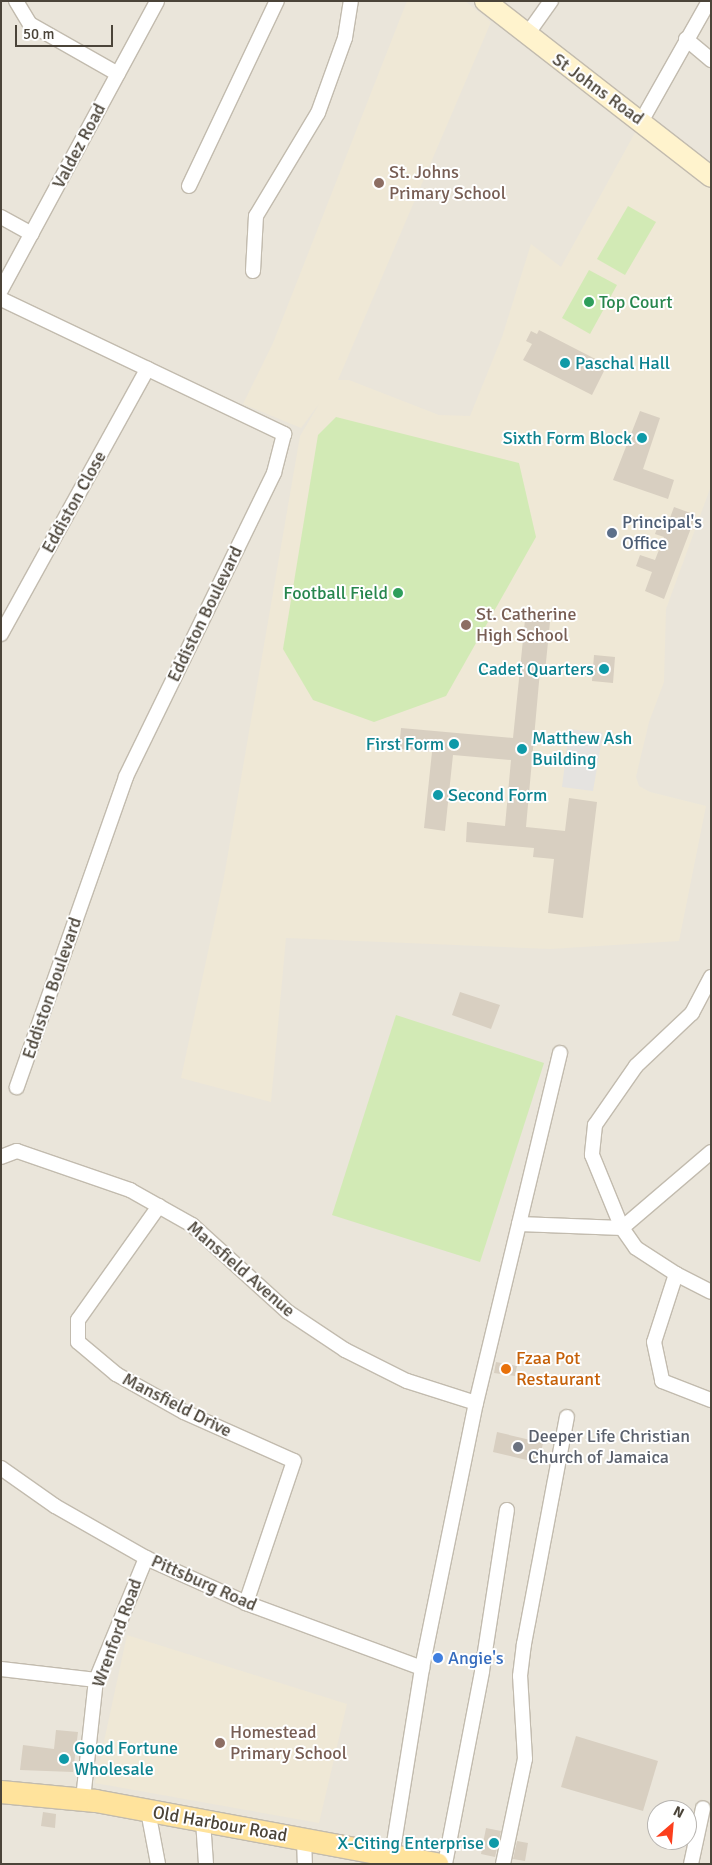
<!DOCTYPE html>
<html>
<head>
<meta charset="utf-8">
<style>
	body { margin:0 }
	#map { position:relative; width:712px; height:1865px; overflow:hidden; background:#f6f3ec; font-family:Signika,sans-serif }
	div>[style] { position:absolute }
	.residential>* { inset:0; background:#eae5da }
	.education>* { inset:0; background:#efe8d6 }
	.green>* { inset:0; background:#d2eab5 }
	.parking>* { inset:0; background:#e5e3e0 }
	.building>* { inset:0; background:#d8cfc1 }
	.roads { filter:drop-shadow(1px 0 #c2bbae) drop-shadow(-1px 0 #c2bbae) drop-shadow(0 1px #c2bbae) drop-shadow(0 -1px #c2bbae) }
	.minor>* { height:14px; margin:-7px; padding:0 7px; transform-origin:7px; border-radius:7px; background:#fff }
	.secondary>* { height:20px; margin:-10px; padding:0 10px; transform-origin:10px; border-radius:10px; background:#fff3cd }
	.primary>* { height:22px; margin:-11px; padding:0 11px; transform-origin:11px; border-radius:11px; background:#ffe39c }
	.dots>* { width:14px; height:14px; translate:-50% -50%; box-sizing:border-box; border:2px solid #fff; border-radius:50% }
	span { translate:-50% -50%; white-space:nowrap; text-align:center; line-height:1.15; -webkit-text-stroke:4px #fff; paint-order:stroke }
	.street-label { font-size:18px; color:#4b4439 }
	.education-label { font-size:18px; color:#785e54 }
	.left { translate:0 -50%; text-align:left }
	.leisure-label { font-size:18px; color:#27864d }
	.right { translate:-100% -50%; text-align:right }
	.culture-label { font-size:18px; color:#0d838f }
	.service-label { font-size:18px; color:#4e5e75 }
	.food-label { font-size:18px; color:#c56008 }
	.worship-label { font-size:18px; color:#5b616d }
	.shop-label { font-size:18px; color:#366cbe }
	.frame { position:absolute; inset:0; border:2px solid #4b4439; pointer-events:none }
	.north { position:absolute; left:647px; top:1800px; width:50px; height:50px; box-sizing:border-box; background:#fff; border:1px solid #b7b4b0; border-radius:50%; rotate:27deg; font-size:14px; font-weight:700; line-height:20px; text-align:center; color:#4b4439 }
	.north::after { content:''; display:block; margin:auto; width:18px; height:22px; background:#fc3f1d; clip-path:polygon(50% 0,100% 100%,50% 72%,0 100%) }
	.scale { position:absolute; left:15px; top:25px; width:98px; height:22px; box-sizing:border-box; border:2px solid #4b4439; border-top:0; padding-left:6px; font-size:15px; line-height:18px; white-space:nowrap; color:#4b4439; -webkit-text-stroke:4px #fff; paint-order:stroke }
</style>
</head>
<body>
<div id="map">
	<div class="residential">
		<i style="clip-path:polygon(evenodd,1px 1px,711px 1px,711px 1864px,1px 1864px,1px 1px,657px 1810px,687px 1810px,687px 1840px,657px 1840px,657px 1810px)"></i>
	</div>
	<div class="education">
		<i style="clip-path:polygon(407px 1px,465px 1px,491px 22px,338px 380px,349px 380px,439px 415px,470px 416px,502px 337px,531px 244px,561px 267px,642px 120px,711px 177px,711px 486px,666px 609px,664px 682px,649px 722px,636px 777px,639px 786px,650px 792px,706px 806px,679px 941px,550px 949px,286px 938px,271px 1102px,181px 1078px,224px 877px,300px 436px,319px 404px,301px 428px,243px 404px,273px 343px)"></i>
		<i style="clip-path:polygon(127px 1635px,347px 1704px,319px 1823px,95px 1783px)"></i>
	</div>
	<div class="green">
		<i style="clip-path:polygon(628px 206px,656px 222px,625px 275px,597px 259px)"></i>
		<i style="clip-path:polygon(589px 270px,617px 285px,590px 334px,562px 318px)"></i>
		<i style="clip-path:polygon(336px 417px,519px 463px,536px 537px,446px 696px,374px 722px,313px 700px,283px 649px,318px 435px)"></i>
		<i style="clip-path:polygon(396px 1015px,544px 1063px,480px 1262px,332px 1215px)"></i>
	</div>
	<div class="parking">
		<i style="clip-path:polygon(569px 729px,603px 733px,593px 791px,562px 787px)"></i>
	</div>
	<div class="building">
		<i style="clip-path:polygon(539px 330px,607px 365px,592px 395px,523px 360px,532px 344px,526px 341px,531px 331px,537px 334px)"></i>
		<i style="clip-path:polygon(640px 411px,660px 418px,643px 469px,674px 480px,668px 499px,613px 480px)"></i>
		<i style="clip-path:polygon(674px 507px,696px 515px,664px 599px,645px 591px,652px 572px,636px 566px,640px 555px,655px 560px,664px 537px,655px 534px,659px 523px,667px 526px)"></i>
		<i style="clip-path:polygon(526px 610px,551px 612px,545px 672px,540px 671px,526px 827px,565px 831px,569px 798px,597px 802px,583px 918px,548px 913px,554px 859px,533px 857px,534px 848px,466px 842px,467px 822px,505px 826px,511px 760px,453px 755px,445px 831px,424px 828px,432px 752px,399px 749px,401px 728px,513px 738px)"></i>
		<i style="clip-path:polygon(594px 655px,615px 657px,613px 683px,592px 681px)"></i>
		<i style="clip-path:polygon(460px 992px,500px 1005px,491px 1029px,452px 1015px)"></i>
		<i style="clip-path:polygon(496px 1362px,517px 1366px,515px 1376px,494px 1373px)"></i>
		<i style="clip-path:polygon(497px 1432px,543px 1443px,539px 1463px,493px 1452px)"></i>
		<i style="clip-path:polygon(56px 1730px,78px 1732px,73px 1772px,20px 1770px,23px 1745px,54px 1749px)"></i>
		<i style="clip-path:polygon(576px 1736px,658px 1761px,643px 1811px,561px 1787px)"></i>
		<i style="clip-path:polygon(43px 1812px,56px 1814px,55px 1828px,41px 1826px)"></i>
		<i style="clip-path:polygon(486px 1828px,501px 1831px,495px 1857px,481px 1854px)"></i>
		<i style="clip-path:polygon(517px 1841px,528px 1843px,525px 1861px,513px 1859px)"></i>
	</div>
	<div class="roads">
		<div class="minor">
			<i style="left:16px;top:1px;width:27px;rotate:59deg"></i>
			<i style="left:30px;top:24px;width:101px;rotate:29.6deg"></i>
			<i style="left:526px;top:36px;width:43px;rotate:-54.5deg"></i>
			<i style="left:686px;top:39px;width:33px;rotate:40deg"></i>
			<i style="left:642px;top:120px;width:137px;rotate:-60.6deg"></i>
			<i style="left:189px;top:186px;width:205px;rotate:-64.6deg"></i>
			<i style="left:1px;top:217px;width:35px;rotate:29deg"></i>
			<i style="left:253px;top:271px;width:55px;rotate:-86.9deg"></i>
			<i style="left:256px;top:216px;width:120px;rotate:-59deg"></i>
			<i style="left:318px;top:113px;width:80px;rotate:-70.2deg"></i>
			<i style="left:345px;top:38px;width:37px;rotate:-81deg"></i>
			<i style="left:1px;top:290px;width:328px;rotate:-61.6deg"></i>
			<i style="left:1px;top:299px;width:314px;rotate:25.5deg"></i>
			<i style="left:284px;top:434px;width:40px;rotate:104.4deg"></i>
			<i style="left:274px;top:473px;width:338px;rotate:116deg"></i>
			<i style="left:126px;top:777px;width:329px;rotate:109.4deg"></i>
			<i style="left:1px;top:634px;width:303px;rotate:-61.1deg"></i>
			<i style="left:711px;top:977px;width:41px;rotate:117.8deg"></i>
			<i style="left:692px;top:1013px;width:77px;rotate:136.6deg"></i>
			<i style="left:636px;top:1066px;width:72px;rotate:124.8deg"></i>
			<i style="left:595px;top:1125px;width:30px;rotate:96deg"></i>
			<i style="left:592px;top:1155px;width:79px;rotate:67.7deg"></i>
			<i style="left:622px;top:1228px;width:24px;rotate:55deg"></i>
			<i style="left:636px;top:1248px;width:48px;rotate:33deg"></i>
			<i style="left:676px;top:1274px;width:71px;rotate:107.9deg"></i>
			<i style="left:654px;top:1342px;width:40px;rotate:78deg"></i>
			<i style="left:662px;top:1381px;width:53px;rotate:21.2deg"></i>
			<i style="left:1px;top:1157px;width:17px;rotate:-21deg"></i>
			<i style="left:17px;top:1151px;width:120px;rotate:19deg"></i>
			<i style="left:130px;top:1190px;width:71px;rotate:29.4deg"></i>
			<i style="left:192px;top:1225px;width:130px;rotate:42.2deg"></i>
			<i style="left:288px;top:1312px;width:69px;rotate:33.7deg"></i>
			<i style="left:345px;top:1350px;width:69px;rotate:26.6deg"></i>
			<i style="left:407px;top:1381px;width:72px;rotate:17.7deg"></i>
			<i style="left:159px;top:1206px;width:140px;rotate:125.4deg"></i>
			<i style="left:78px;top:1320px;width:22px;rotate:90deg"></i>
			<i style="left:78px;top:1342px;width:50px;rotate:40.1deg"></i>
			<i style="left:116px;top:1374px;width:78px;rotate:29.2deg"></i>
			<i style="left:184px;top:1412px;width:120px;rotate:24deg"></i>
			<i style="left:294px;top:1461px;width:150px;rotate:108.7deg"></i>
			<i style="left:519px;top:1224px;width:103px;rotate:2.2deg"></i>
			<i style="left:622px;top:1228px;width:117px;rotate:-40.5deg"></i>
			<i style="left:676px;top:1274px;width:39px;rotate:27deg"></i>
			<i style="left:1px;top:1468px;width:66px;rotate:35.1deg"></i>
			<i style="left:55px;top:1506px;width:105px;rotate:29.7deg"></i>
			<i style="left:146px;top:1558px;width:110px;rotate:24.2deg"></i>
			<i style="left:246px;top:1603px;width:188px;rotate:20.3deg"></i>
			<i style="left:1px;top:1669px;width:96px;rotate:6.6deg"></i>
			<i style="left:83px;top:1799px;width:120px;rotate:-83.8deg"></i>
			<i style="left:96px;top:1680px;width:132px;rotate:-67.7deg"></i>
			<i style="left:148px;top:1811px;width:54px;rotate:79.3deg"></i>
			<i style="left:203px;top:1821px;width:43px;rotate:86deg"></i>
			<i style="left:304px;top:1839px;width:25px;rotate:88deg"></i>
			<i style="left:391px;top:1862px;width:196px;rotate:-80.9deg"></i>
			<i style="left:422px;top:1668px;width:270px;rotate:-78.5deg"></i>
			<i style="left:476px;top:1403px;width:360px;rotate:-76.5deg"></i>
			<i style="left:445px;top:1864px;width:197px;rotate:-79.1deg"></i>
			<i style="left:482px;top:1671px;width:163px;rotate:-81.2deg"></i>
			<i style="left:503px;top:1864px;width:107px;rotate:-78.2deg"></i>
			<i style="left:525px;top:1759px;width:83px;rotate:-93.4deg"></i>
			<i style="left:520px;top:1676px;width:32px;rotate:-83deg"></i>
			<i style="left:524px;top:1644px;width:231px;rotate:-79.3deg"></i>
			<i style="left:691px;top:1864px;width:57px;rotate:-77.9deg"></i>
		</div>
		<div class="secondary">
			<i style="left:485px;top:1px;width:286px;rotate:37.9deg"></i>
		</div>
		<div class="primary">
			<i style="left:1px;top:1792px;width:95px;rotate:5.4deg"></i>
			<i style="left:96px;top:1801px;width:347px;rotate:10.5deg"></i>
		</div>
	</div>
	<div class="dots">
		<i style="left:379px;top:183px;background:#8d6e63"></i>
		<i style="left:589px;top:302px;background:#2e9e5b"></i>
		<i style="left:565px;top:363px;background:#0f9aa8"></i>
		<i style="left:642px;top:438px;background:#0f9aa8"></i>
		<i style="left:612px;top:533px;background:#5c6f8a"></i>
		<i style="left:398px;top:593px;background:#2e9e5b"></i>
		<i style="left:466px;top:625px;background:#8d6e63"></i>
		<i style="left:604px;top:669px;background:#0f9aa8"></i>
		<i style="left:454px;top:744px;background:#0f9aa8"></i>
		<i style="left:522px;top:749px;background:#0f9aa8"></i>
		<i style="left:438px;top:795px;background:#0f9aa8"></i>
		<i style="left:506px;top:1369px;background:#e8710a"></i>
		<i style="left:518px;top:1447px;background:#6b7280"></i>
		<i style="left:438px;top:1658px;background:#3f7fe0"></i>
		<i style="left:220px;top:1743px;background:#8d6e63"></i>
		<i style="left:64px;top:1759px;background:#0f9aa8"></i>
		<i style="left:494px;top:1843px;background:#0f9aa8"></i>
	</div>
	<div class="street-label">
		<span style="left:598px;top:89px;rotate:36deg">St Johns Road</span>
		<span style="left:79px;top:146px;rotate:-62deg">Valdez Road</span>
		<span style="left:74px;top:502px;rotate:-61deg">Eddiston Close</span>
		<span style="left:205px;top:614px;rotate:-64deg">Eddiston Boulevard</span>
		<span style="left:52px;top:988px;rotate:-71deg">Eddiston Boulevard</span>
		<span style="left:241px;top:1269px;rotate:41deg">Mansfield Avenue</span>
		<span style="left:177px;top:1405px;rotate:27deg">Mansfield Drive</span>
		<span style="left:204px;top:1583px;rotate:24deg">Pittsburg Road</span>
		<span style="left:117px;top:1633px;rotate:-70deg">Wrenford Road</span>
		<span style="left:220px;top:1824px;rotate:10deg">Old Harbour Road</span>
	</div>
	<div class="education-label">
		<span class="left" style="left:389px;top:183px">St. Johns<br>Primary School</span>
		<span class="left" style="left:476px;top:625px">St. Catherine<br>High School</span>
		<span class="left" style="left:230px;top:1743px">Homestead<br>Primary School</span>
	</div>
	<div class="leisure-label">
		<span class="left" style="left:599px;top:302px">Top Court</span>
		<span class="right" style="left:388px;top:593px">Football Field</span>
	</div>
	<div class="culture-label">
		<span class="left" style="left:575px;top:363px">Paschal Hall</span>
		<span class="right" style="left:632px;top:438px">Sixth Form Block</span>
		<span class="right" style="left:594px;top:669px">Cadet Quarters</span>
		<span class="left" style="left:532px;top:749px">Matthew Ash<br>Building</span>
		<span class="right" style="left:444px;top:744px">First Form</span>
		<span class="left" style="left:448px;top:795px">Second Form</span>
		<span class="left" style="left:74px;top:1759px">Good Fortune<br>Wholesale</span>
		<span class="right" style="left:484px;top:1843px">X-Citing Enterprise</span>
	</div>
	<div class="service-label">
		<span class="left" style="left:622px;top:533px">Principal's<br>Office</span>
	</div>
	<div class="food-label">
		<span class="left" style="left:516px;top:1369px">Fzaa Pot<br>Restaurant</span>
	</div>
	<div class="worship-label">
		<span class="left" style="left:528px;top:1447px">Deeper Life Christian<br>Church of Jamaica</span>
	</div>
	<div class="shop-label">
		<span class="left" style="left:448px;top:1658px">Angie's</span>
	</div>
	<div class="frame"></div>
	<div class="north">N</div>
	<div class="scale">50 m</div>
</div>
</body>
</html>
